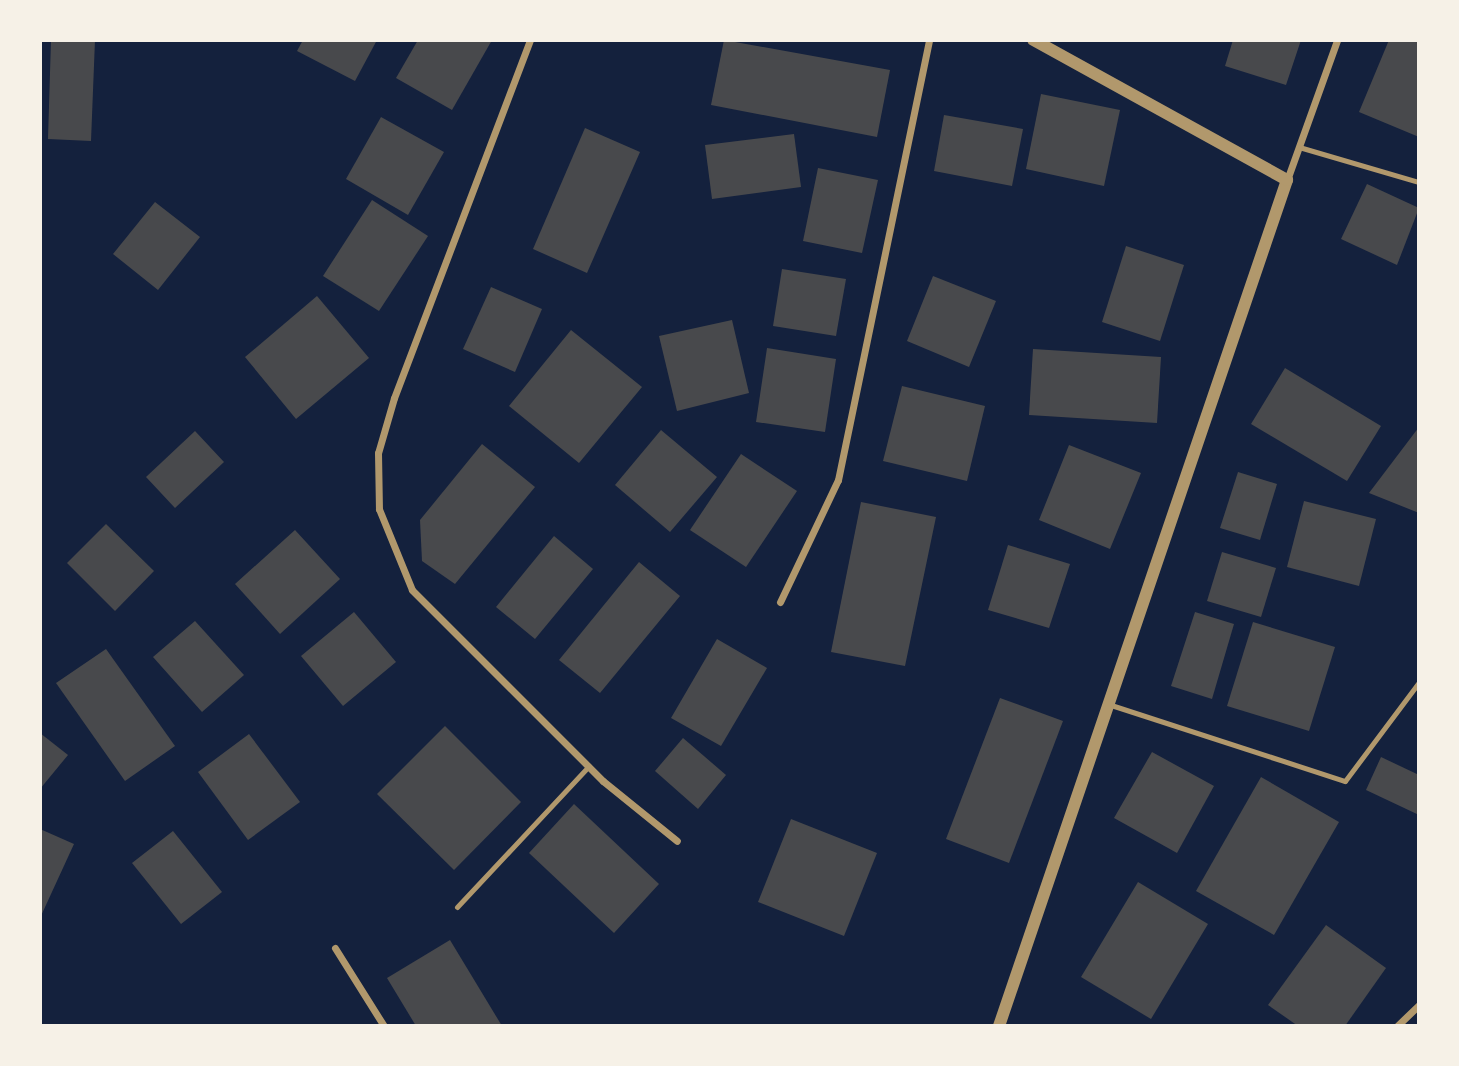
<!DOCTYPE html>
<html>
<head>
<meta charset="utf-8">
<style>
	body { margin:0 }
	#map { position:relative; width:1459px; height:1066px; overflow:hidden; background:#14213d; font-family:"Fira Sans Condensed",sans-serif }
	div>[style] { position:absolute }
	.building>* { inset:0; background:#48494c }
	.service>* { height:5px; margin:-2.5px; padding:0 2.5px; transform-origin:2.5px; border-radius:2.5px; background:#b1986c }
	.minor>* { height:7px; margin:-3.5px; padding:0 3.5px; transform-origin:3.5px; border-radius:3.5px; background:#b1986c }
	.tertiary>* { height:12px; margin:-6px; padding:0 6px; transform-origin:6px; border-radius:6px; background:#b1986c }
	span { translate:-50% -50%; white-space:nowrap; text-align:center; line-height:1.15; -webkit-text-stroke:5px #f6f1e7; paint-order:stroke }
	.frame { position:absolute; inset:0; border:42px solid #f6f1e7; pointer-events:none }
</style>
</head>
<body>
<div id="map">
	<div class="building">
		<i style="clip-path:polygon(51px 40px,95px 40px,91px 141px,48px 139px)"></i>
		<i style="clip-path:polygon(303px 40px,377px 40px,355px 81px,297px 51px)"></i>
		<i style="clip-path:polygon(418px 40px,492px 40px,452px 110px,396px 78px)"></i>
		<i style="clip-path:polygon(724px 40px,890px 70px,877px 137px,711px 105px)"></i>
		<i style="clip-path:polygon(1233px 40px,1301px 40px,1286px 85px,1225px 66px)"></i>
		<i style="clip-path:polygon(1389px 40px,1419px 40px,1419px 137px,1359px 112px)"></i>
		<i style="clip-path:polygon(1041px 94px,1120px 110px,1104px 186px,1026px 169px)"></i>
		<i style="clip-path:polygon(944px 115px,1023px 129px,1012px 186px,934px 171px)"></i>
		<i style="clip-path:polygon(381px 117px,444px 152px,408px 215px,346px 179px)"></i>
		<i style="clip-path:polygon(585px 128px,640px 152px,587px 273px,533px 249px)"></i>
		<i style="clip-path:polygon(794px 134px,801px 187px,712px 199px,705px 145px)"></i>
		<i style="clip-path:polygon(818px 168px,878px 180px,862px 253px,803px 241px)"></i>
		<i style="clip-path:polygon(1367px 184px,1419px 208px,1397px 265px,1341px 239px)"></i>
		<i style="clip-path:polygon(372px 200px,428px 236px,379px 311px,323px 276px)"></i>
		<i style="clip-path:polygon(155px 202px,200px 237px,158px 290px,113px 254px)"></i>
		<i style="clip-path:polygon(1126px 246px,1184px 265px,1160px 341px,1102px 322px)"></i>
		<i style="clip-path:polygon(782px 269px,846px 279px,836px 336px,773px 326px)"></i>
		<i style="clip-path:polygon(933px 276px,996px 301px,969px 367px,907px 341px)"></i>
		<i style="clip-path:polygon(491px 287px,542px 309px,515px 372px,463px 349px)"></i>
		<i style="clip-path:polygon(317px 296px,369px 358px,296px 419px,245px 357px)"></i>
		<i style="clip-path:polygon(732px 320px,749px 393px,677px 411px,659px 336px)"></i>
		<i style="clip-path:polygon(571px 330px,642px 387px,579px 463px,509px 406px)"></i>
		<i style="clip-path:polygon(767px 348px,836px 359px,825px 432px,756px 422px)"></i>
		<i style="clip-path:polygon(1033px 349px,1161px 357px,1157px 423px,1029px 415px)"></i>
		<i style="clip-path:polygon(1285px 368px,1381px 426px,1347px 481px,1251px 424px)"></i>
		<i style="clip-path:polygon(902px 386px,985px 406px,967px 481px,883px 461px)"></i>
		<i style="clip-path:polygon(1419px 427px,1419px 513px,1369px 493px)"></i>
		<i style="clip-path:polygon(661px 430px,717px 477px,670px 532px,615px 485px)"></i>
		<i style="clip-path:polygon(195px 431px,224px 462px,175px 508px,146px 477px)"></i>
		<i style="clip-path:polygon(482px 444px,535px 487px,455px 584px,422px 561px,420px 520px)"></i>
		<i style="clip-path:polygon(1069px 445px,1141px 473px,1110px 549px,1039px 520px)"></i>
		<i style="clip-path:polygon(741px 454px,797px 491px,746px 567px,690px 530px)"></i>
		<i style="clip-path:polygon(1238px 472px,1277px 484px,1260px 540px,1220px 528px)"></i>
		<i style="clip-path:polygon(1304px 501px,1376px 519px,1359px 586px,1287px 567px)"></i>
		<i style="clip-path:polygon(861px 502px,936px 517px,905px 666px,831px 652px)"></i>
		<i style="clip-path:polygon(106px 524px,154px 571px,115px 611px,67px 563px)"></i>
		<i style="clip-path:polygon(295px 530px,340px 579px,280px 634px,235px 584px)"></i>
		<i style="clip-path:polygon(554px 536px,593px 569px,535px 639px,496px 607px)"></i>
		<i style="clip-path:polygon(1008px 545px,1070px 564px,1049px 628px,988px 610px)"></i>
		<i style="clip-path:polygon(1222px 552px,1276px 568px,1261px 617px,1207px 601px)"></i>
		<i style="clip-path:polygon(639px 562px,680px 596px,600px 693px,559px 660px)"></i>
		<i style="clip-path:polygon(354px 612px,396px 662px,343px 706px,301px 656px)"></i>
		<i style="clip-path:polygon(1195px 612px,1234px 624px,1212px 699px,1171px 686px)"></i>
		<i style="clip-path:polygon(195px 621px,244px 675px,202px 712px,153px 657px)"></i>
		<i style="clip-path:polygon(1253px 622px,1335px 647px,1309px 731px,1227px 706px)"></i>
		<i style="clip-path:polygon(717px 639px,767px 668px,721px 746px,671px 718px)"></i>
		<i style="clip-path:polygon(106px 649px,175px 746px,125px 781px,56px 683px)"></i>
		<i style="clip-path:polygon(1000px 698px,1063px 721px,1009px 863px,946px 839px)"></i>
		<i style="clip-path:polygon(445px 726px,521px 802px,454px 870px,377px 794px)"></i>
		<i style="clip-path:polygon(40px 733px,68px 755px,40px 789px)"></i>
		<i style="clip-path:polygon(249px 734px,300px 802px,248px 840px,198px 772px)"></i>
		<i style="clip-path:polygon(683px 738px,726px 775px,698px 809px,655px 771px)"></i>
		<i style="clip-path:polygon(1152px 752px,1214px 786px,1177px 853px,1114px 818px)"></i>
		<i style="clip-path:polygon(1381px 757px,1419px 775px,1419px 815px,1366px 790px)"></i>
		<i style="clip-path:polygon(1261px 777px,1339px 822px,1274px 935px,1196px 891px)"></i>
		<i style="clip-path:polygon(574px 804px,659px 884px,614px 933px,529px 853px)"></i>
		<i style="clip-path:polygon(791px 819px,877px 853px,844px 936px,758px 902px)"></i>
		<i style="clip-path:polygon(40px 829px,74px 844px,40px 918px)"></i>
		<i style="clip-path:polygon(173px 831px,222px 892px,181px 924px,132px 863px)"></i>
		<i style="clip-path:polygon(1138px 882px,1208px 924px,1151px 1019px,1081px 977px)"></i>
		<i style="clip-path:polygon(1326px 925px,1386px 968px,1345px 1026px,1298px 1026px,1268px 1005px)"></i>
		<i style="clip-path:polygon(450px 940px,502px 1026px,416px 1026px,387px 978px)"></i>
	</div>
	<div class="service">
		<i style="left:1299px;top:147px;width:125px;rotate:16.3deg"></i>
		<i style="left:1111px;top:705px;width:246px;rotate:18deg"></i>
		<i style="left:1345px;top:781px;width:124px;rotate:-53.2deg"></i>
		<i style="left:457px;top:907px;width:193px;rotate:-46.9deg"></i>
	</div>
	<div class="minor">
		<i style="left:530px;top:40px;width:383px;rotate:110.8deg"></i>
		<i style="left:394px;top:398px;width:57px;rotate:106.2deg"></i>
		<i style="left:378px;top:453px;width:56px;rotate:89deg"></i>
		<i style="left:379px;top:509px;width:87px;rotate:67.8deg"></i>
		<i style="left:412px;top:590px;width:270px;rotate:45deg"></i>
		<i style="left:603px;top:781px;width:95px;rotate:39deg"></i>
		<i style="left:1287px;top:180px;width:149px;rotate:-70.3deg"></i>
		<i style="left:780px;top:602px;width:135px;rotate:-64.6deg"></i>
		<i style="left:838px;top:480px;width:449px;rotate:-78.3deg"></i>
		<i style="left:335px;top:948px;width:92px;rotate:57.9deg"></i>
		<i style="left:1397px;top:1026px;width:30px;rotate:-44deg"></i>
	</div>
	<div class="tertiary">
		<i style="left:999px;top:1026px;width:894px;rotate:-71.2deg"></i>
		<i style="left:1287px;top:180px;width:290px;rotate:-151.1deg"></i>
	</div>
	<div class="frame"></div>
</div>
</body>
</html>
